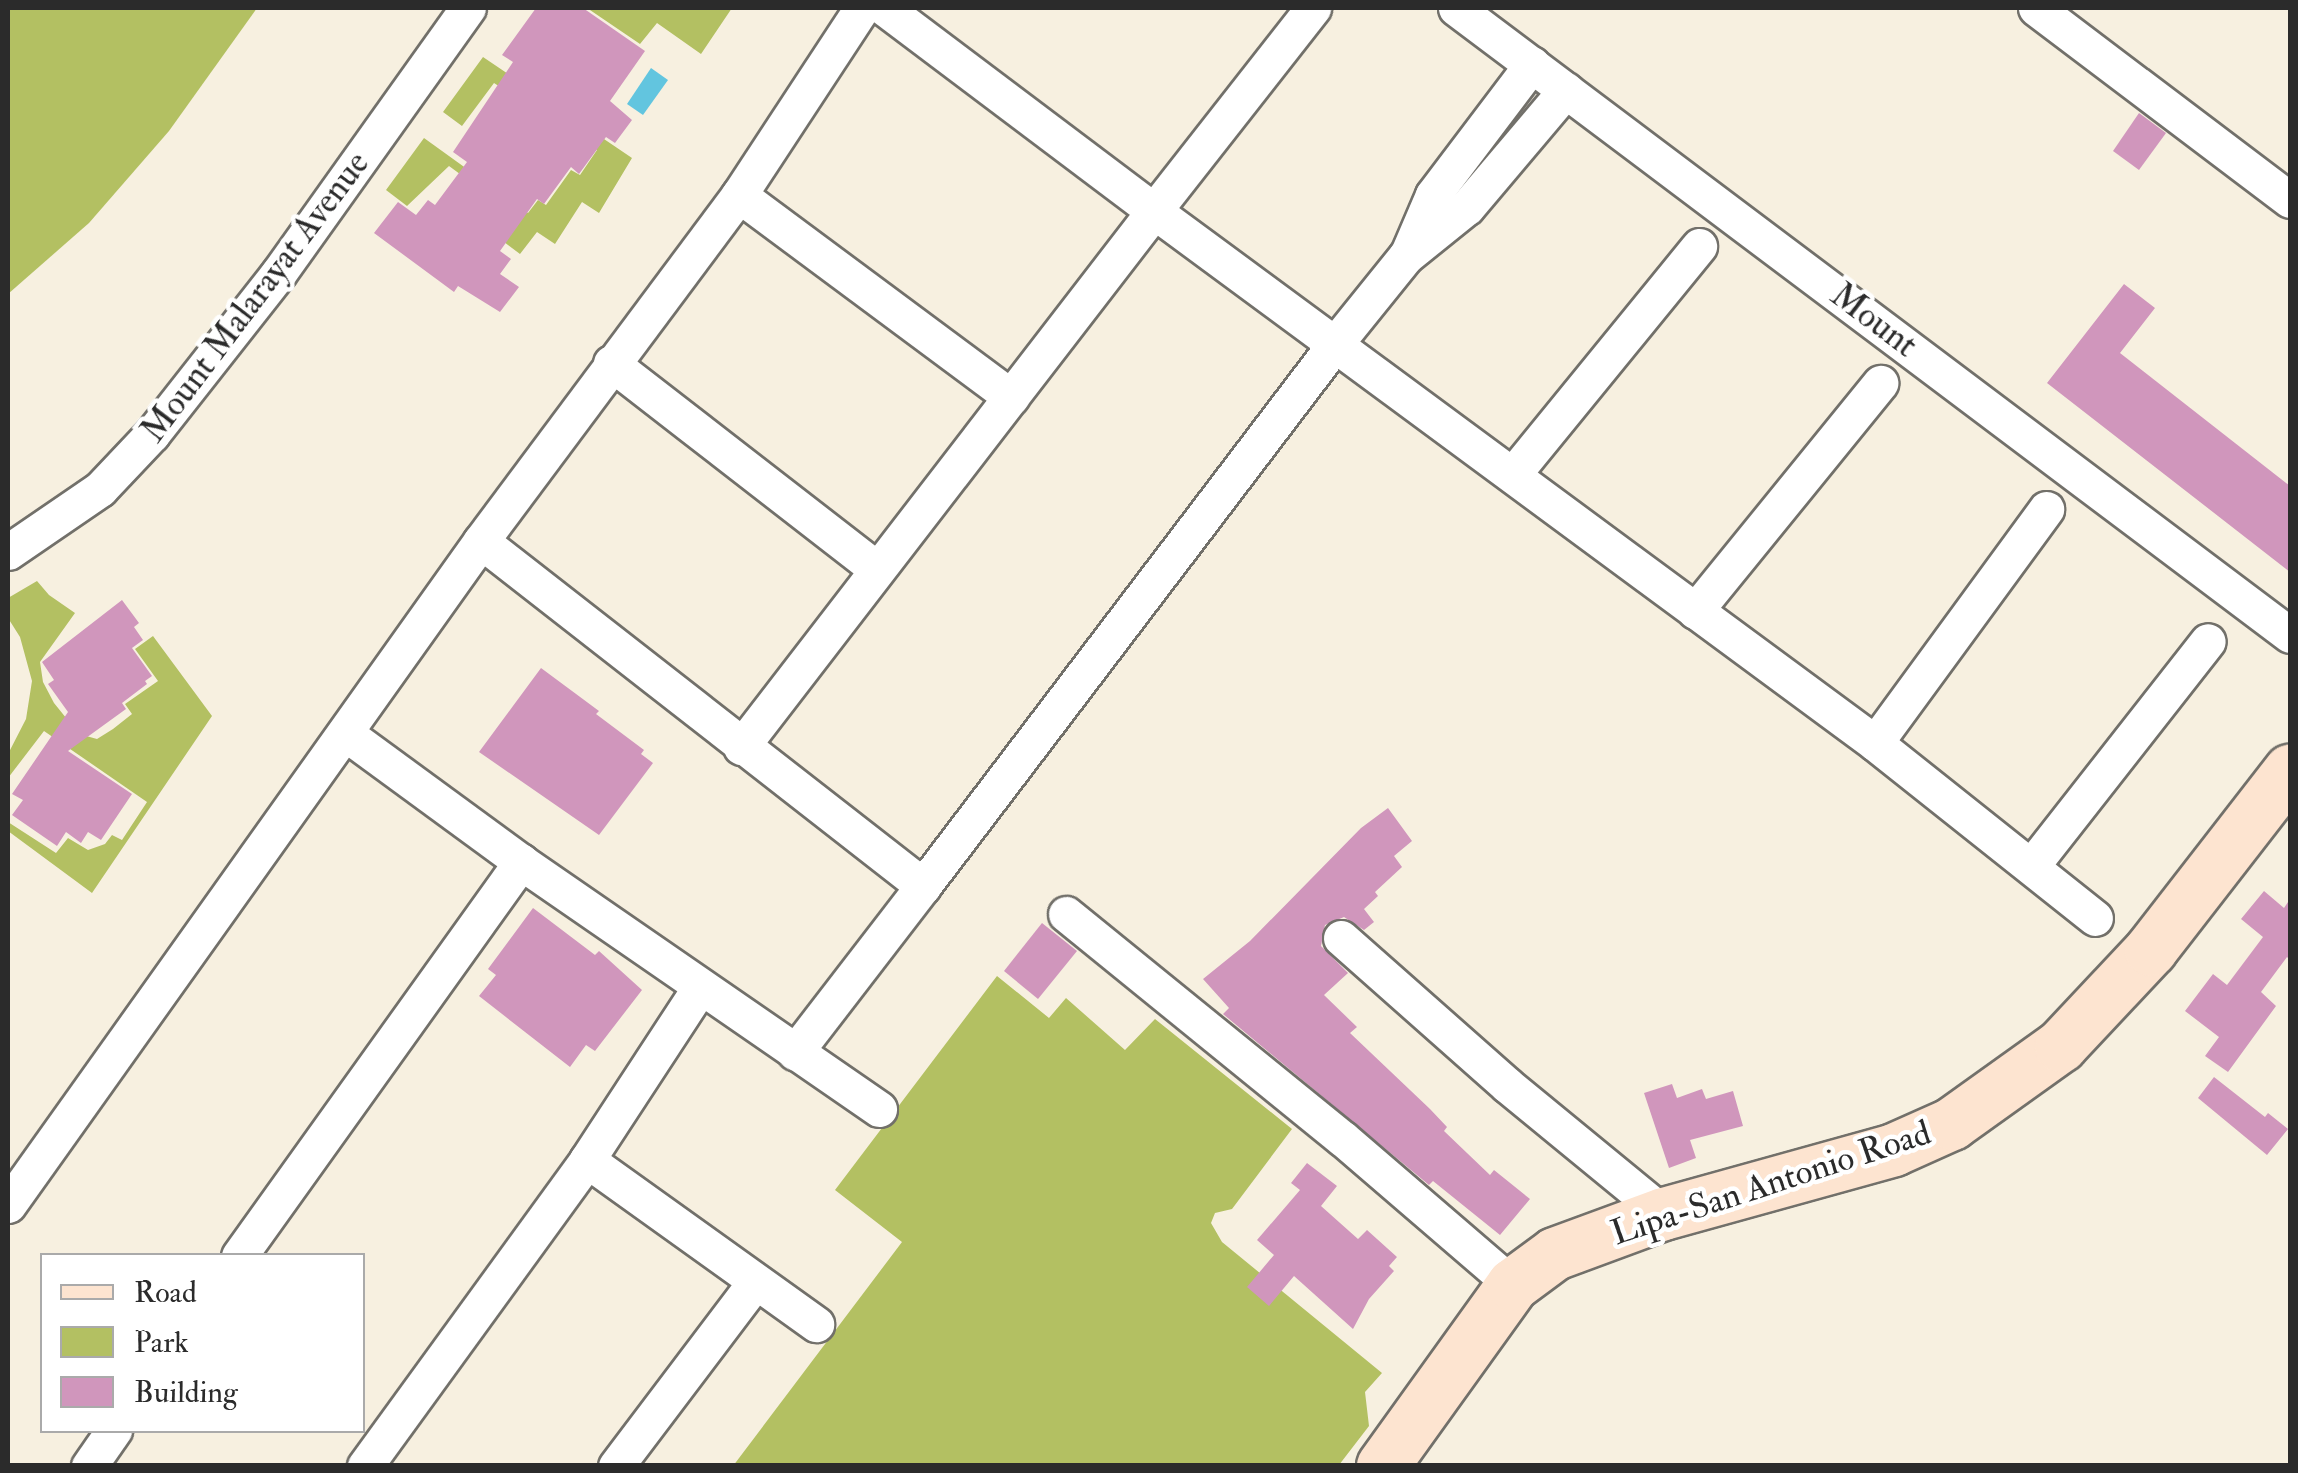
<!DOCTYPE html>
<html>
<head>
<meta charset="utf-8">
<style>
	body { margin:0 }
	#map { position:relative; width:2298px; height:1473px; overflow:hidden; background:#f7f0e0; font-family:"IM FELL Double Pica",serif }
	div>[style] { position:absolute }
	.green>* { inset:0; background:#b3c062 }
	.water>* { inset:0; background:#62c5df }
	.building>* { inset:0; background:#d096bc }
	.roads { filter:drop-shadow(2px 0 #72706a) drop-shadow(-2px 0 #72706a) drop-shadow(0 2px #72706a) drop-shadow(0 -2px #72706a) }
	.minor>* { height:35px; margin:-17.5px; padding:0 17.5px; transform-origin:17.5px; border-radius:17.5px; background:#fff }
	.secondary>* { height:52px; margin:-26px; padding:0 26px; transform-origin:26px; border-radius:26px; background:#fde4d0 }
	span { translate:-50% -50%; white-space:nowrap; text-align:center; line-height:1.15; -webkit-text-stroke:9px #fff; paint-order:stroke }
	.street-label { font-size:35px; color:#2b2b2b }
	.frame { position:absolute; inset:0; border:10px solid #2b2b2b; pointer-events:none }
	.legend { position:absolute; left:40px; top:1253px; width:325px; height:180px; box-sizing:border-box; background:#fff; border:2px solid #aaa; margin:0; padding:12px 18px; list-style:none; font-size:30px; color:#2b2b2b }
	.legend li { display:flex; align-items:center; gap:20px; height:50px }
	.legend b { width:50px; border:2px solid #aaa }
</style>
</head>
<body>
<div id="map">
	<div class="green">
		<i style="clip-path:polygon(8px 8px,257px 8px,169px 131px,89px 223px,8px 294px)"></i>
		<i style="clip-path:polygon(587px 8px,732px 8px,701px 54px,657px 23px,640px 44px)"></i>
		<i style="clip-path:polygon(483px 57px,632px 158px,599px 213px,582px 202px,555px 244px,537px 232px,520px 254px,492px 233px,509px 210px,449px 166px,407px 206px,386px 190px,424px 138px,528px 213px,538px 200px,546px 205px,571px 170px,580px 175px,597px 150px,494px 83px,462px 126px,443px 112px)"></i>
		<i style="clip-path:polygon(37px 581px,49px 595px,75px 613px,40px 662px,43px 682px,54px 703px,79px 734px,97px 739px,113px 729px,132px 714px,125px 704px,158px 681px,135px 649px,153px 636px,212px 716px,92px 893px,8px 831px,8px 822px,56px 853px,68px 838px,88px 850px,105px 844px,112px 835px,122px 840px,147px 802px,44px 731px,8px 778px,8px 754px,26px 719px,32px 681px,20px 637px,8px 618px,8px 598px)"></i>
		<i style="clip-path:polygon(997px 976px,1049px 1018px,1066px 998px,1125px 1050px,1155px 1019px,1292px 1129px,1232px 1209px,1215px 1213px,1211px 1223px,1222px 1242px,1382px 1373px,1365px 1392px,1369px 1426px,1339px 1465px,733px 1466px,902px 1242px,835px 1190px)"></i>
	</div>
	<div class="water">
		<i style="clip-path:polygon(651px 68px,668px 80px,643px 115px,627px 104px)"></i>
	</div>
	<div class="building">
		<i style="clip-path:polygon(536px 8px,583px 8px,645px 51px,610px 101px,632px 120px,615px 143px,606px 137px,579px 174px,571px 167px,544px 204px,537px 199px,500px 251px,511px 259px,500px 274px,519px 287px,500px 312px,458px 286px,454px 292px,374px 233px,398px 202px,416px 215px,428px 200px,435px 205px,467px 162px,453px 152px,513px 62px,502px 55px)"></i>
		<i style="clip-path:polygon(2139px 113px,2166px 133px,2139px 170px,2113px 151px)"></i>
		<i style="clip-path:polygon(2124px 284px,2155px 308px,2120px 353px,2290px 486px,2290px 572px,2047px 383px)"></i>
		<i style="clip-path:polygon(122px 600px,139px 623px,134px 627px,143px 640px,132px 648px,152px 676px,145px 681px,147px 684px,122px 703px,126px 709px,68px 751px,132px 794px,101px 840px,88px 832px,81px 843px,66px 832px,57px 846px,12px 815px,23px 800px,12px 794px,68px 712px,48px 684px,54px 680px,42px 662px)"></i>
		<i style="clip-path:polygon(541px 668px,599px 711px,596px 714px,644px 750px,641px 754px,653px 763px,599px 835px,479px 752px)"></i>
		<i style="clip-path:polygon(1388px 808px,1412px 841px,1394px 856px,1402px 867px,1375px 892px,1378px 896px,1364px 909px,1374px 922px,1364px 930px,1344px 917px,1325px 925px,1321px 946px,1348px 973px,1324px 995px,1357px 1027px,1350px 1033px,1430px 1109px,1447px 1127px,1444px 1131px,1490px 1175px,1494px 1170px,1530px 1199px,1500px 1235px,1433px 1181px,1429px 1185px,1223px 1014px,1229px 1008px,1203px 979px,1250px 941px,1361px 828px)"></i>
		<i style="clip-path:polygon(2264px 891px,2284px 908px,2290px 899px,2290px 960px,2287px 957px,2261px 992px,2276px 1006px,2228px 1072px,2205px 1056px,2219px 1037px,2185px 1011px,2213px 974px,2227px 985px,2263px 937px,2241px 919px)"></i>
		<i style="clip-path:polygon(533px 908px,595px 955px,599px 951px,642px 990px,595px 1051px,586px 1045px,570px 1067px,479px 996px,496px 975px,488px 969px)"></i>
		<i style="clip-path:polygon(1042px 923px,1077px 951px,1038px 999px,1004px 971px)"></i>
		<i style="clip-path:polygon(2214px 1077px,2265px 1117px,2268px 1113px,2288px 1129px,2267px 1155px,2198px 1098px)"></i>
		<i style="clip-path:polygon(1672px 1084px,1677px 1098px,1702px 1089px,1706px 1099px,1733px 1091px,1743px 1126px,1690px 1140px,1696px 1158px,1669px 1168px,1644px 1093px)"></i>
		<i style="clip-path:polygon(1307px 1163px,1337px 1186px,1321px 1206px,1358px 1239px,1367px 1230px,1397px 1257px,1389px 1266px,1394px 1271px,1369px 1299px,1353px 1329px,1294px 1276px,1269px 1306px,1247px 1287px,1274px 1255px,1257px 1240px,1300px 1190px,1291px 1183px)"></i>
	</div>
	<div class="roads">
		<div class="minor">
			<i style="left:1313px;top:8px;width:258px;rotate:128.1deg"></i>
			<i style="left:1154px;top:211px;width:896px;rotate:36.42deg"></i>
			<i style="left:1875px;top:743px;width:281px;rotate:38.5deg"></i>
			<i style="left:1456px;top:8px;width:1043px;rotate:36.94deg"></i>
			<i style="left:2036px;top:8px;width:318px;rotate:37.1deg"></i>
			<i style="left:739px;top:195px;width:339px;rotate:36.6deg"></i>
			<i style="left:1409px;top:251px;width:61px;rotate:-66.8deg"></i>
			<i style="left:1433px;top:195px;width:164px;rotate:-52.9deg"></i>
			<i style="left:611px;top:363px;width:336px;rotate:37.8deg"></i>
			<i style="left:1514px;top:473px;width:293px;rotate:-50.8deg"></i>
			<i style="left:481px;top:541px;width:561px;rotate:37.97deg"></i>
			<i style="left:923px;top:886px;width:210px;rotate:127.6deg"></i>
			<i style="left:8px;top:552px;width:112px;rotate:-34.4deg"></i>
			<i style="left:100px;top:489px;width:76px;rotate:-46.6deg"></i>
			<i style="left:152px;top:434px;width:204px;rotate:-51.8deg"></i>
			<i style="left:278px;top:274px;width:327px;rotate:-54.5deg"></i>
			<i style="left:1695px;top:611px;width:294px;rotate:-50.9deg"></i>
			<i style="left:345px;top:733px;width:218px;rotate:36.2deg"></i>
			<i style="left:521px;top:862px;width:435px;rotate:34.6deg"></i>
			<i style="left:1875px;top:743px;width:290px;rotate:-53.8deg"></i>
			<i style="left:741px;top:747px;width:677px;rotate:-52.38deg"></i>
			<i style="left:1154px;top:211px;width:337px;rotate:-143deg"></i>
			<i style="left:2033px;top:864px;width:283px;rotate:-51.9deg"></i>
			<i style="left:923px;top:886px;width:681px;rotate:-52.76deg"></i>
			<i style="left:1335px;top:344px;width:113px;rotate:-51.1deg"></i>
			<i style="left:1406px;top:256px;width:78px;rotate:-38.8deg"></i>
			<i style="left:1467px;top:207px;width:153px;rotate:-49.8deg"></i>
			<i style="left:1066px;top:914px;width:355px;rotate:39.1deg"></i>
			<i style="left:1342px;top:1138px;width:225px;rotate:40.7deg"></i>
			<i style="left:1341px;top:938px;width:222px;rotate:41.5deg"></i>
			<i style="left:1507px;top:1085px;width:203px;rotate:39.4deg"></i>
			<i style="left:587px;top:1160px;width:207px;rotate:-56.8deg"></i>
			<i style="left:8px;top:1205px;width:815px;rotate:-54.54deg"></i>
			<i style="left:481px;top:541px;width:432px;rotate:-53.3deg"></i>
			<i style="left:739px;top:195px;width:224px;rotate:-56.7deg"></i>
			<i style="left:239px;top:1256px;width:485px;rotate:-54.4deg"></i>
			<i style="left:89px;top:1466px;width:44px;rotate:-55.2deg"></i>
			<i style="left:365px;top:1466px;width:378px;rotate:-54deg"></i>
			<i style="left:587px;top:1160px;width:282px;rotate:35.6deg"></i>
			<i style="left:616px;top:1466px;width:231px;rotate:-52.9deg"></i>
		</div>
		<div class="secondary">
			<i style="left:1383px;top:1466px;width:223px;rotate:-54.3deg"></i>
			<i style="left:1513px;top:1285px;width:52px;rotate:-36.4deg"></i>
			<i style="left:1555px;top:1254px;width:116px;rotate:-20.2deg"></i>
			<i style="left:1664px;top:1214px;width:239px;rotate:-15.5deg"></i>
			<i style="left:1894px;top:1150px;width:64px;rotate:-24.1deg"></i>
			<i style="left:1952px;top:1124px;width:134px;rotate:-35.6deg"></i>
			<i style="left:2061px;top:1046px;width:132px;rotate:-46.8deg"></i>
			<i style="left:2151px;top:950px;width:227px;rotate:-52.2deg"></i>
		</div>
	</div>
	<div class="street-label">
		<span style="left:255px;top:297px;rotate:-53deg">Mount Malarayat Avenue</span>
		<span style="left:1874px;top:320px;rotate:37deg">Mount</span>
		<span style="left:1771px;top:1183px;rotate:-18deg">Lipa-San Antonio Road</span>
	</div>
	<div class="frame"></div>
	<ul class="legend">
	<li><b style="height:12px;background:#fde4d0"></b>Road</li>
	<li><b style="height:28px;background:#b3c062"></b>Park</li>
	<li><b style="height:28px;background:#d096bc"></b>Building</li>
	</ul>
</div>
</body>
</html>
